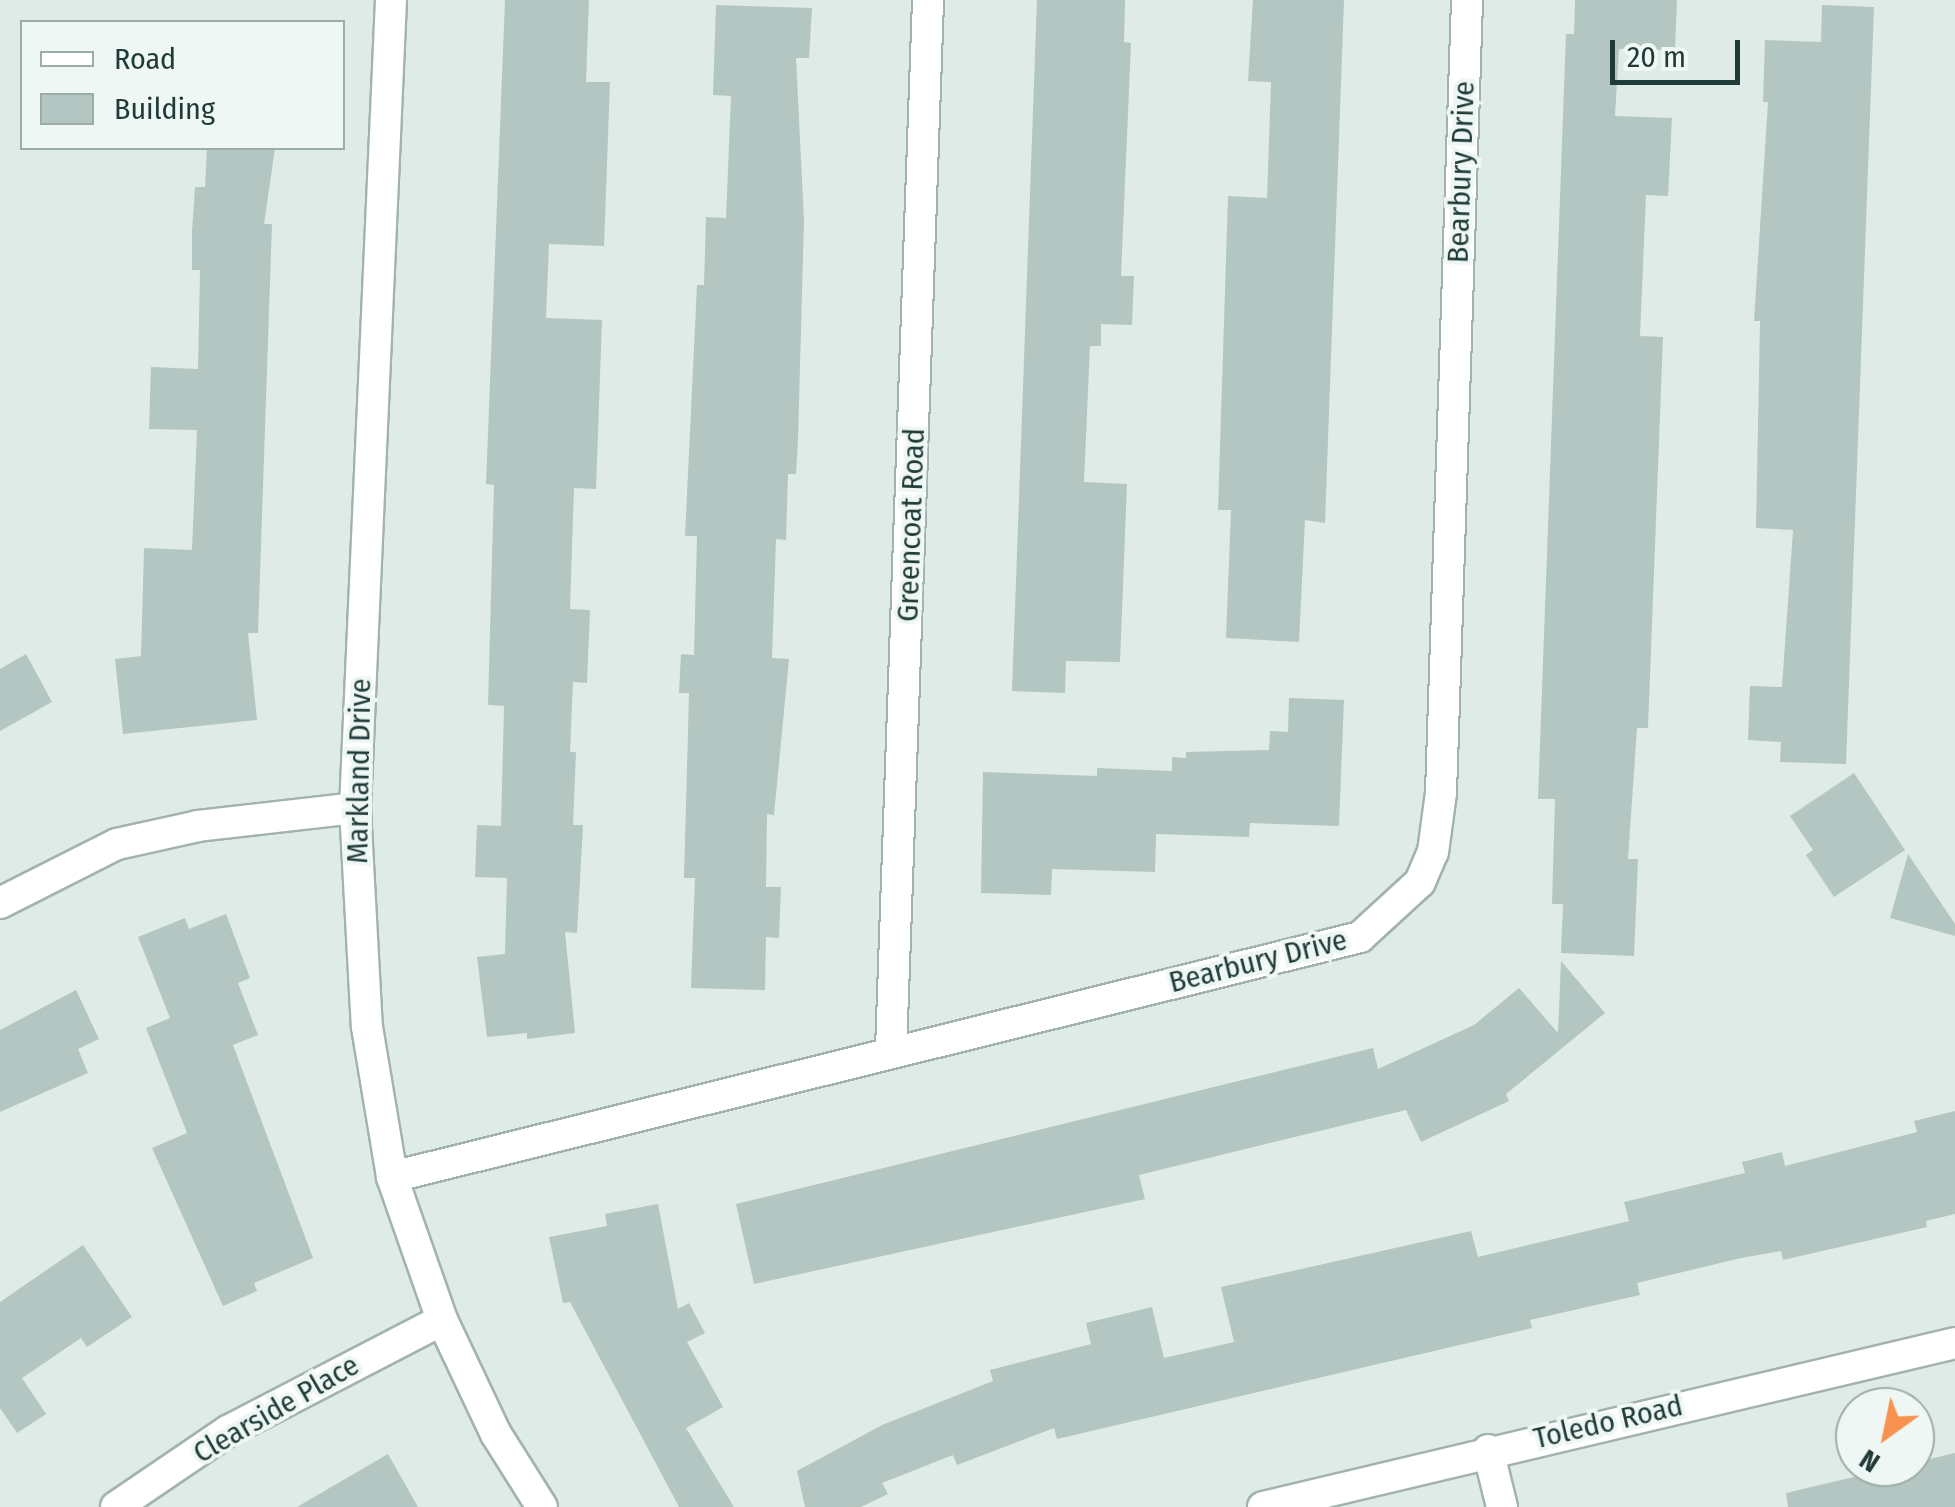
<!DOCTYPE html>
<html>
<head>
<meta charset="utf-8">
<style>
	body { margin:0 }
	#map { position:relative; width:1955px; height:1507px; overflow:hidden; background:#dfebe7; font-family:"Fira Sans Condensed",sans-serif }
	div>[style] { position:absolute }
	.building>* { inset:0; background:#b4c6c1 }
	.roads { filter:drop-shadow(2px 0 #a2b3af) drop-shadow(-2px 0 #a2b3af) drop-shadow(0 2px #a2b3af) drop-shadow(0 -2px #a2b3af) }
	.minor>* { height:30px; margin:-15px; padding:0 15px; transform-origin:15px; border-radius:15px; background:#fff }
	span { translate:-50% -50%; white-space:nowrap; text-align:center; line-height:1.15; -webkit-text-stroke:8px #eff7f4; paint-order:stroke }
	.street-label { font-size:30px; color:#1f3b38 }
	.legend { position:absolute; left:20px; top:20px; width:325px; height:130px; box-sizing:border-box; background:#eff7f4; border:2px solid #9caca9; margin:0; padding:12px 18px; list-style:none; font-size:30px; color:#1f3b38 }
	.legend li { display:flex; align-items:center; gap:20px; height:50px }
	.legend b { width:50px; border:2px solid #9caca9 }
	.north { position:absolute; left:1835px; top:1387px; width:100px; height:100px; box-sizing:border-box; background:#eff7f4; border:2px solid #9caca9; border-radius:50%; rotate:213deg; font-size:28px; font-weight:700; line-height:40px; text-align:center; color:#1f3b38 }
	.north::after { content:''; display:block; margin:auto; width:35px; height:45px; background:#f89250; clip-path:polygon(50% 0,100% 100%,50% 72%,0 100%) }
	.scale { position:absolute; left:1610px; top:40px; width:130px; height:45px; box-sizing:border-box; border:5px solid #1f3b38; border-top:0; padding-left:12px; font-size:30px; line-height:35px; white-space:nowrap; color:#1f3b38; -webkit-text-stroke:8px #eff7f4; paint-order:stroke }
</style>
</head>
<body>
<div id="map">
	<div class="building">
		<i style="clip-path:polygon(505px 0,589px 0,586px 82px,610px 82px,604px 246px,549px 244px,546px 318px,602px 320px,596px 489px,574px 488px,570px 609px,590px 610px,587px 683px,573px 682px,570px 752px,576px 752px,573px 825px,583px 825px,577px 933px,565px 932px,575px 1033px,527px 1039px,527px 1033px,487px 1037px,477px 957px,505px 954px,507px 878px,475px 877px,477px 825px,501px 826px,504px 706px,488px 705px,494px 485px,486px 484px)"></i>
		<i style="clip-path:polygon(1037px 0,1125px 0,1124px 42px,1131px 43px,1121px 276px,1134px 276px,1132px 325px,1101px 324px,1101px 346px,1090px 346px,1084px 482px,1127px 484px,1120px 662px,1066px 661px,1065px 693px,1012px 691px)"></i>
		<i style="clip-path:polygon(1253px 0,1344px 0,1325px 523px,1305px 520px,1299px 642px,1226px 638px,1231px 510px,1218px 510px,1228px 196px,1267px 198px,1271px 82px,1248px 81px)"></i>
		<i style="clip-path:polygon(1575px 0,1677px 0,1675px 50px,1619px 49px,1615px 116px,1672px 118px,1668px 196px,1646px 195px,1640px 336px,1663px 337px,1648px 728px,1637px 728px,1628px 859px,1638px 859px,1634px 956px,1561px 953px,1563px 904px,1552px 904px,1555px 799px,1538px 799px,1566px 34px,1574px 34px)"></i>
		<i style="clip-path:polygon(716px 5px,812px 8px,809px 58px,796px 58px,804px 220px,798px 440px,796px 474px,788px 474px,786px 540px,776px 539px,772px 658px,789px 659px,774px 815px,767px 814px,766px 887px,781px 887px,779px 938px,766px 937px,765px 990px,691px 988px,695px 878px,684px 878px,689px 693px,679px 693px,681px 654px,694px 655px,697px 536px,685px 536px,697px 285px,704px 285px,706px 217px,726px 218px,731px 96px,713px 95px)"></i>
		<i style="clip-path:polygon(1822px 5px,1874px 7px,1846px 764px,1780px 762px,1781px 742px,1748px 740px,1750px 686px,1782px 687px,1793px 530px,1756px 528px,1760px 321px,1754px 321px,1768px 102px,1763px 102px,1765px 40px,1821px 42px)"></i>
		<i style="clip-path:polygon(207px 148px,275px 148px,264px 224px,272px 224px,258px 633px,248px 633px,257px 720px,123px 734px,115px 659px,141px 656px,144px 548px,192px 550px,197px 430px,149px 429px,151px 367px,198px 369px,200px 270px,192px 270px,192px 232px,195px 187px,205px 187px)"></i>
		<i style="clip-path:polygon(26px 654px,52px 702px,0 731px,0 669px)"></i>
		<i style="clip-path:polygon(1289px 698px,1344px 700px,1339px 826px,1250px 823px,1249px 837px,1156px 834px,1155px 872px,1052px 869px,1051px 895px,981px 893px,983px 772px,1097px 776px,1097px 768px,1172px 771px,1172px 757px,1186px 758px,1186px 752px,1269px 750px,1270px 731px,1288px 732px)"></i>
		<i style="clip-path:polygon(1854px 773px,1905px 850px,1834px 897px,1806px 855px,1813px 850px,1790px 816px)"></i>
		<i style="clip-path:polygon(1908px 854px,1955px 924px,1955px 936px,1890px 918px)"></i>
		<i style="clip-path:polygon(226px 914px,250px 978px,238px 983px,258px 1035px,233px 1045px,313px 1258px,254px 1283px,257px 1291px,223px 1306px,152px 1148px,187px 1133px,146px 1028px,170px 1018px,138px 937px,185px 918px,189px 929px)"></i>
		<i style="clip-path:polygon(1561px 961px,1605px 1013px,1506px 1094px,1509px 1101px,1421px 1142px,1406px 1110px,1139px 1175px,1145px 1199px,754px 1284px,736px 1204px,1373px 1048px,1378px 1069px,1474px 1025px,1519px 988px,1558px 1033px)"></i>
		<i style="clip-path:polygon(76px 990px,99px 1039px,78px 1049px,88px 1073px,0 1112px,0 1030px)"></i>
		<i style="clip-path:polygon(1955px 1111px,1955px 1214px,1926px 1221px,1927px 1227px,1783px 1260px,1781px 1251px,1741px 1258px,1637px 1283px,1640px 1295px,1530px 1320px,1532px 1328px,1057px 1439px,1054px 1428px,957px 1465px,953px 1455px,882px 1483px,888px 1494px,861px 1507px,805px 1507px,797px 1471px,882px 1425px,993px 1381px,990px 1370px,1091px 1344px,1086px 1323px,1152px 1307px,1164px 1358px,1234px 1342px,1221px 1287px,1471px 1231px,1478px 1257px,1629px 1221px,1624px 1202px,1745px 1173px,1742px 1162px,1782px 1152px,1785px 1166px,1917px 1132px,1914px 1121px)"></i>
		<i style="clip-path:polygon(658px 1204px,678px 1309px,689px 1303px,705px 1333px,687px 1342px,723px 1407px,686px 1428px,734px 1507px,679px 1507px,570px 1302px,563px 1303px,549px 1237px,607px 1226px,605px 1214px)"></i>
		<i style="clip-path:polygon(83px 1245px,132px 1317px,87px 1347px,81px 1338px,22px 1378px,46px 1414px,17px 1433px,0 1408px,0 1302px)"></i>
		<i style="clip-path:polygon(1955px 1453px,1955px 1507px,1788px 1507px,1786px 1493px)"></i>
		<i style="clip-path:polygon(388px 1454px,418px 1507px,297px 1507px)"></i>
	</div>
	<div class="roads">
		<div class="minor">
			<i style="left:391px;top:0;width:809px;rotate:92.55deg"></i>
			<i style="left:355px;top:808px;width:219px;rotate:86.9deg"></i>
			<i style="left:367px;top:1027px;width:152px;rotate:80.5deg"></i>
			<i style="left:392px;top:1177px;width:151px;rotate:70.7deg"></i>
			<i style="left:442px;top:1320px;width:126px;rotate:64.7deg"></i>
			<i style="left:496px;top:1434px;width:86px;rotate:57.8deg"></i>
			<i style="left:0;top:903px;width:131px;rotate:-26.8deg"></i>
			<i style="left:117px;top:844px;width:83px;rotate:-12.5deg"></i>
			<i style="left:198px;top:826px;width:158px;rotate:-6.5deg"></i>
			<i style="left:891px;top:1050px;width:1051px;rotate:-87.98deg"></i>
			<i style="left:392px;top:1177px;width:997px;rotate:-13.92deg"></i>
			<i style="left:1360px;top:937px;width:81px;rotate:-42.5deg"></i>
			<i style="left:1420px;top:882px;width:33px;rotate:-67deg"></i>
			<i style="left:1433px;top:852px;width:60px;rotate:-82.3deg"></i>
			<i style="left:1441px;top:793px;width:793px;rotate:-88.12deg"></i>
			<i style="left:1488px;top:1450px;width:59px;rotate:76.2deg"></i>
			<i style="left:116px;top:1507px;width:135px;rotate:-34.2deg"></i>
			<i style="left:228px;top:1431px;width:241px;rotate:-27.4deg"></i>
			<i style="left:1263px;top:1507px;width:711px;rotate:-13.33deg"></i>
		</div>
	</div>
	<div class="street-label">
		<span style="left:1461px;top:172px;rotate:-88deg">Bearbury Drive</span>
		<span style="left:911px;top:525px;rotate:-88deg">Greencoat Road</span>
		<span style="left:359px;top:771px;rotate:-89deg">Markland Drive</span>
		<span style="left:1258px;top:961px;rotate:-14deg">Bearbury Drive</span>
		<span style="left:276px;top:1409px;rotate:-30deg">Clearside Place</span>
		<span style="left:1608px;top:1422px;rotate:-13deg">Toledo Road</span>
	</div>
	<ul class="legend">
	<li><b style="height:12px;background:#fff"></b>Road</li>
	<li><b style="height:28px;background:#b4c6c1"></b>Building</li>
	</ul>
	<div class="north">N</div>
	<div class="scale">20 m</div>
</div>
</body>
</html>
